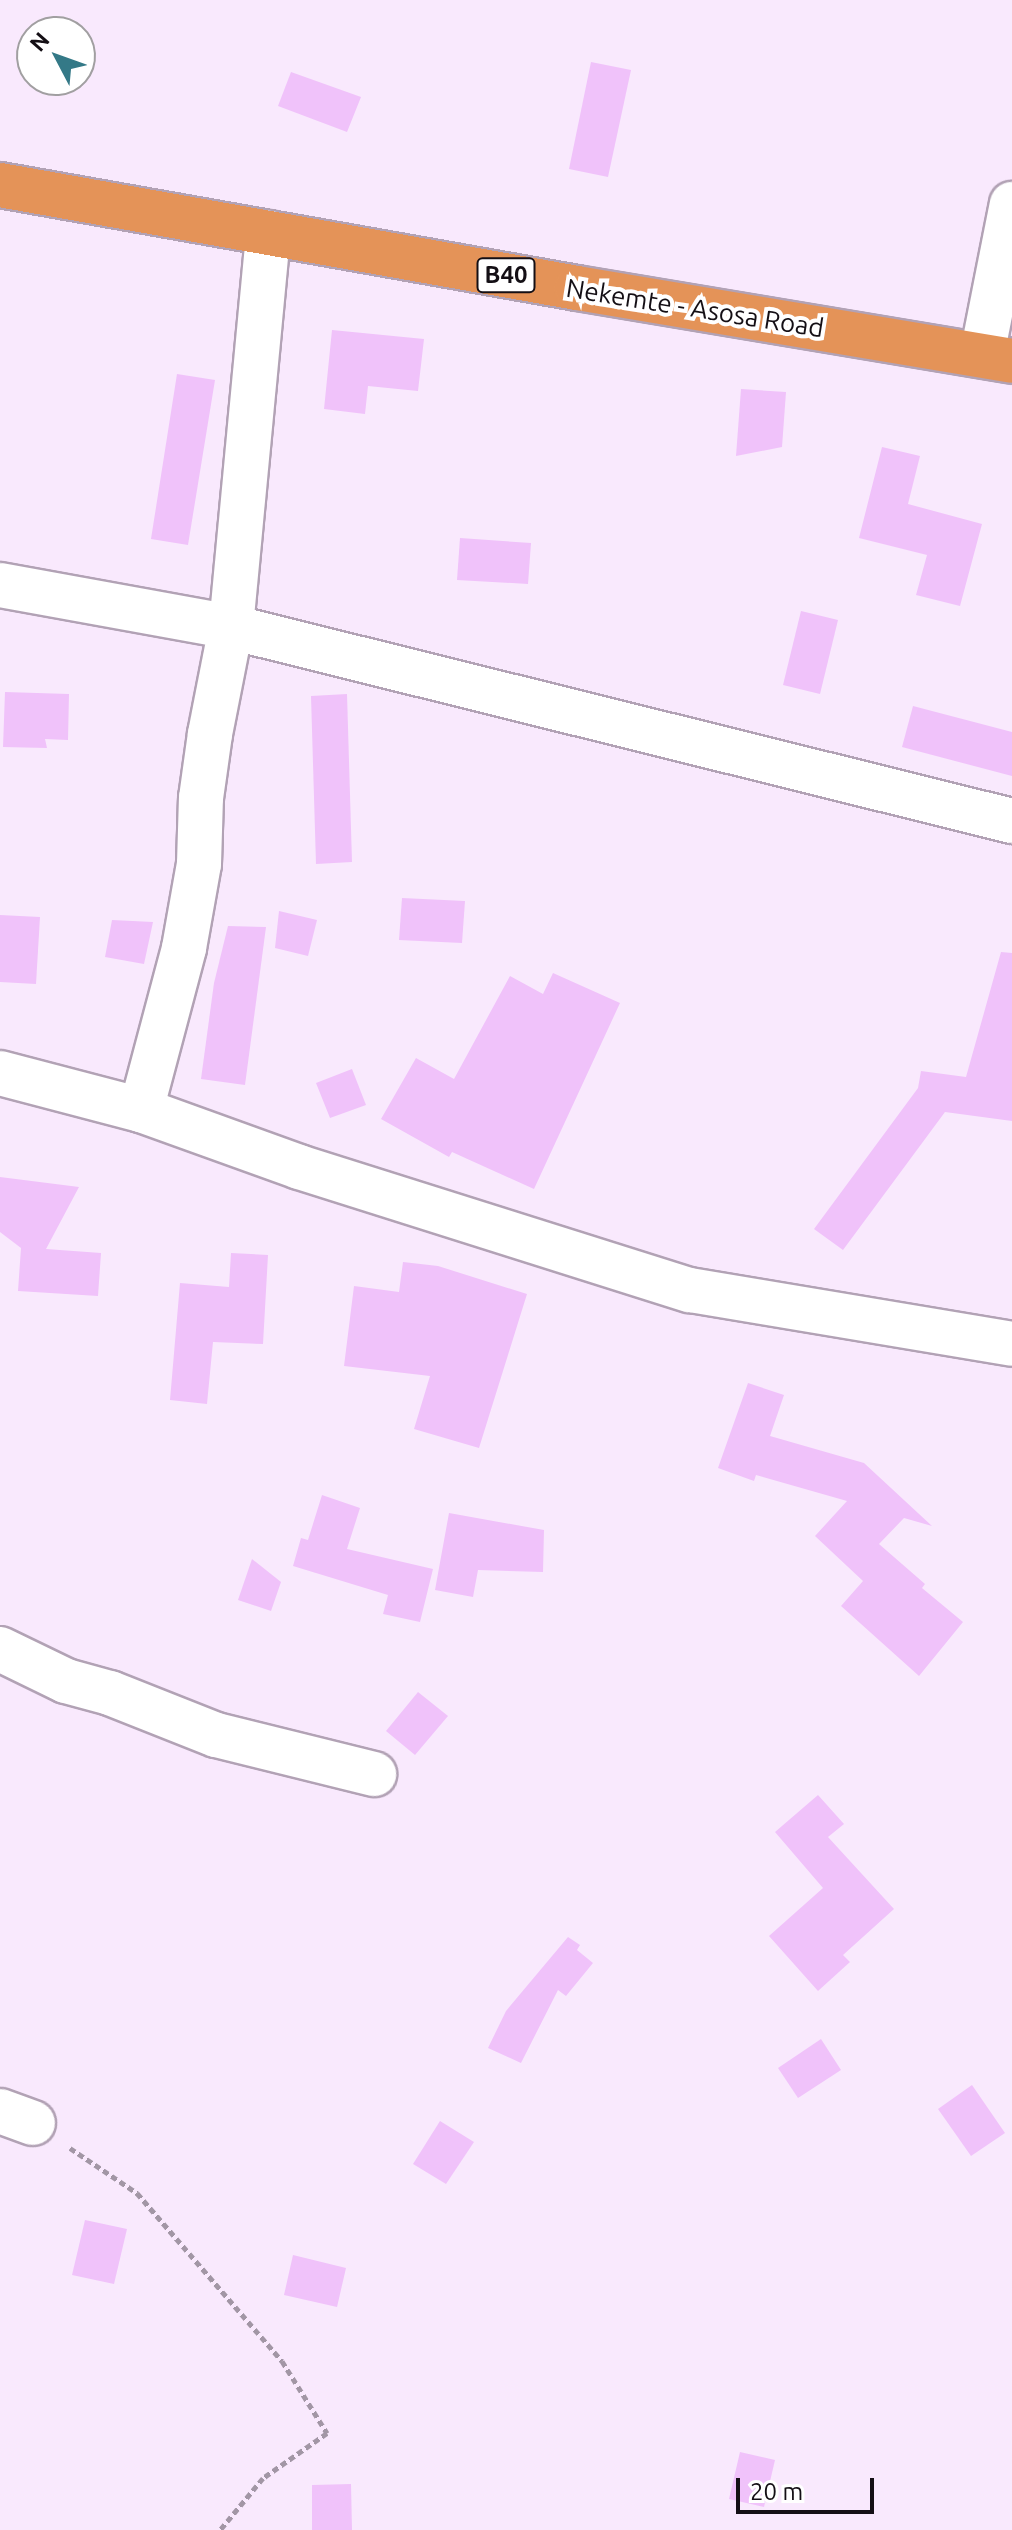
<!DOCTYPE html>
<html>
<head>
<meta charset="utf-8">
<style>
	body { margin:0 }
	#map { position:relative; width:1012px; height:2530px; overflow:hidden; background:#f9e9fd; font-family:Ubuntu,sans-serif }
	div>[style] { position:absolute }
	.building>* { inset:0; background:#f0c2fa }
	.path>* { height:5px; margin-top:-2.5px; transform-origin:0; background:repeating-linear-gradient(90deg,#a296a5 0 6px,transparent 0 10px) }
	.roads { filter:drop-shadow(2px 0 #b2a2b5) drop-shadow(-2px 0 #b2a2b5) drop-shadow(0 2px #b2a2b5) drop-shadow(0 -2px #b2a2b5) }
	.minor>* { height:44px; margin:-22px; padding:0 22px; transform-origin:22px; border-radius:22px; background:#fff }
	.highway>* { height:44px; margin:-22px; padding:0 22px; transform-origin:22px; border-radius:22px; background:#e49358 }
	span { translate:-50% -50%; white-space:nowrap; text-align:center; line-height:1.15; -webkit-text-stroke:8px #fff; paint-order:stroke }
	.shield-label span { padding:2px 6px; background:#fff; border:2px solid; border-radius:6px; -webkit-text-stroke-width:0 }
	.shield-label { font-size:24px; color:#140f15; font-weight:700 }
	.street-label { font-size:26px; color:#140f15 }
	.north { position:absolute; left:16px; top:16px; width:80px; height:80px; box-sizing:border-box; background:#fff; border:2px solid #a19fa1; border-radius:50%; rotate:311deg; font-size:22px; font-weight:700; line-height:32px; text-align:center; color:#140f15 }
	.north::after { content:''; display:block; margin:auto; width:28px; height:36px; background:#347987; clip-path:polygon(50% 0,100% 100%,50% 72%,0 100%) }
	.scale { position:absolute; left:736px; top:2478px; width:138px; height:36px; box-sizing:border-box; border:4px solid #140f15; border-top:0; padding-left:10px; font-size:24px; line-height:28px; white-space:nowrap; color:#140f15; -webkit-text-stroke:6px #fff; paint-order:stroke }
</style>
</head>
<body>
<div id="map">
	<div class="building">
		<i style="clip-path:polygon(591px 62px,631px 70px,608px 177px,569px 169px)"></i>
		<i style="clip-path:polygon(291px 72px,361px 97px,347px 132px,278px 106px)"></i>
		<i style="clip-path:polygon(332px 330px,424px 339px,418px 391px,368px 386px,365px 414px,324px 409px)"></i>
		<i style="clip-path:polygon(177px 374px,215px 380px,188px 545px,151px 539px)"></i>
		<i style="clip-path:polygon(741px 389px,786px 392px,782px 447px,736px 456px)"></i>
		<i style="clip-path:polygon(882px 447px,920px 456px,908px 504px,982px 524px,960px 606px,916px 595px,927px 555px,859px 538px)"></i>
		<i style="clip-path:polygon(460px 538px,531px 543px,528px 584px,457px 580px)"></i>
		<i style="clip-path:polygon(801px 611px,838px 620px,820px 694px,783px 685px)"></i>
		<i style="clip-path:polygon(5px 692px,69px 694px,68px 740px,45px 739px,47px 748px,3px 747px)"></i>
		<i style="clip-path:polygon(347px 694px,352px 862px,316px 864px,311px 696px)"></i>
		<i style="clip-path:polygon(913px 706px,1012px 732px,1012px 776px,902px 747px)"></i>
		<i style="clip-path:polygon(402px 898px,465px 901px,462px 943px,399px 940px)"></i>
		<i style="clip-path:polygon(279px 911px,317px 920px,308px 956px,275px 948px)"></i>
		<i style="clip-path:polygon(0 915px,40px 917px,36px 984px,0 982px)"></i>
		<i style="clip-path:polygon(112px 920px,153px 922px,144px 964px,105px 957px)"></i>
		<i style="clip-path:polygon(228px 926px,266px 927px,245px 1085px,201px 1079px,214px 983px)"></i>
		<i style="clip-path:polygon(1001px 952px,1012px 953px,1012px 1121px,945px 1112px,843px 1250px,814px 1229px,918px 1088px,921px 1071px,966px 1077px)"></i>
		<i style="clip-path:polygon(553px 973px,620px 1003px,534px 1189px,452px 1152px,449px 1157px,381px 1119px,416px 1058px,454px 1079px,510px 976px,543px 994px)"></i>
		<i style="clip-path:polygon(352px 1069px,366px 1105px,330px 1118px,316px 1083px)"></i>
		<i style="clip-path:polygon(0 1177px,79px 1187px,46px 1249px,101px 1253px,98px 1296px,18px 1291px,21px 1248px,0 1232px)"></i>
		<i style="clip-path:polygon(231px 1253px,268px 1255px,263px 1344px,213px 1342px,207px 1404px,170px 1400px,180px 1283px,229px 1287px)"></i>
		<i style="clip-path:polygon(403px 1262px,438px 1266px,527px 1294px,479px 1448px,414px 1429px,430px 1376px,344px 1366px,354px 1286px,399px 1292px)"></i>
		<i style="clip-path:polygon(748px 1383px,784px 1395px,770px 1436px,864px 1463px,932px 1526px,904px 1518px,879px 1544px,925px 1584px,922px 1588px,963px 1622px,919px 1676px,841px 1606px,863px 1581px,815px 1536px,847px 1501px,756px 1475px,754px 1481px,718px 1468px)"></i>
		<i style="clip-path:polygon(322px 1495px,360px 1508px,347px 1549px,433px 1569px,420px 1622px,383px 1614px,388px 1595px,293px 1566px,301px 1538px,308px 1540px)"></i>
		<i style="clip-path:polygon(449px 1513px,544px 1530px,543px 1572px,478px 1570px,473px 1597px,435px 1590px)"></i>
		<i style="clip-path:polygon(252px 1559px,281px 1582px,271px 1611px,238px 1600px)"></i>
		<i style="clip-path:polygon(418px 1692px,448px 1716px,415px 1755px,386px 1731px)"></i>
		<i style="clip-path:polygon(818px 1795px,844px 1824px,828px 1837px,894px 1909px,843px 1955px,850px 1962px,818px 1991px,769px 1936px,823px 1888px,775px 1832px)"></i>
		<i style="clip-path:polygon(568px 1937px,580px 1945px,577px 1950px,593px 1963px,566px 1996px,558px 1990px,521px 2063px,488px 2048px,506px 2011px)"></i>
		<i style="clip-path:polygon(821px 2039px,841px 2070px,798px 2098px,778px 2068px)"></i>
		<i style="clip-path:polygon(972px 2085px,1005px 2133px,971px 2156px,938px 2109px)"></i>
		<i style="clip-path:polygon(440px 2121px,474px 2142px,446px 2184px,413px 2164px)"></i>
		<i style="clip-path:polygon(85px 2220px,127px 2229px,114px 2284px,72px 2275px)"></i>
		<i style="clip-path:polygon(293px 2255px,346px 2268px,337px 2307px,284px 2295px)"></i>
		<i style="clip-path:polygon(740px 2452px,775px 2460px,764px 2507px,729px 2499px)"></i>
		<i style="clip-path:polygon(351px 2484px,352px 2530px,312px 2530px,312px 2485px)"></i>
	</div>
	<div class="path">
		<i style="left:70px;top:2148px;width:81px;rotate:33.9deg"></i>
		<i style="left:137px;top:2193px;width:222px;rotate:49.2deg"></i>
		<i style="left:282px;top:2361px;width:85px;rotate:58deg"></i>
		<i style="left:327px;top:2433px;width:78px;rotate:144.9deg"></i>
		<i style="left:263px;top:2478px;width:67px;rotate:129.6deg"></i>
	</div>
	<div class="roads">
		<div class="minor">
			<i style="left:982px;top:355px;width:154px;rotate:-78.8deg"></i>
			<i style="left:0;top:585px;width:235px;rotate:10.3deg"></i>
			<i style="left:231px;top:627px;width:805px;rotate:13.95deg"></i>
			<i style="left:0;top:1073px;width:146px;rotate:14.7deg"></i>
			<i style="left:141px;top:1110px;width:168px;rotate:19.8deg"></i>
			<i style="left:299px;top:1167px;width:410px;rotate:17.5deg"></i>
			<i style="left:690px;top:1290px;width:326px;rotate:9.5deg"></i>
			<i style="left:141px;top:1110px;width:168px;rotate:-75.1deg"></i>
			<i style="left:184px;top:948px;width:85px;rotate:-79.9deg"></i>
			<i style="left:199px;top:864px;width:66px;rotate:-88.3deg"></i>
			<i style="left:201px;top:798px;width:65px;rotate:-82deg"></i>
			<i style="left:210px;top:734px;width:109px;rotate:-78.9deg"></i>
			<i style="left:231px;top:627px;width:396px;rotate:-84.6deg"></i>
			<i style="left:0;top:1649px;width:73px;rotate:25.9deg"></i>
			<i style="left:66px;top:1681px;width:46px;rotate:15.3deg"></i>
			<i style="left:110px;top:1693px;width:114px;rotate:21.6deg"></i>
			<i style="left:216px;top:1735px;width:163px;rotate:13.9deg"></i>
			<i style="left:0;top:2111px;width:35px;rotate:20deg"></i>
		</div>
		<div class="highway">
			<i style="left:0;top:185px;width:586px;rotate:10.12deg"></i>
			<i style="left:577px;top:288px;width:441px;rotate:9.5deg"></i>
		</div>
	</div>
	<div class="shield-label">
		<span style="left:506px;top:275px">B40</span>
	</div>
	<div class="street-label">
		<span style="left:695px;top:308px;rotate:9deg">Nekemte - Asosa Road</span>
	</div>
	<div class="north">N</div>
	<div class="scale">20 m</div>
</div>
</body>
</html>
